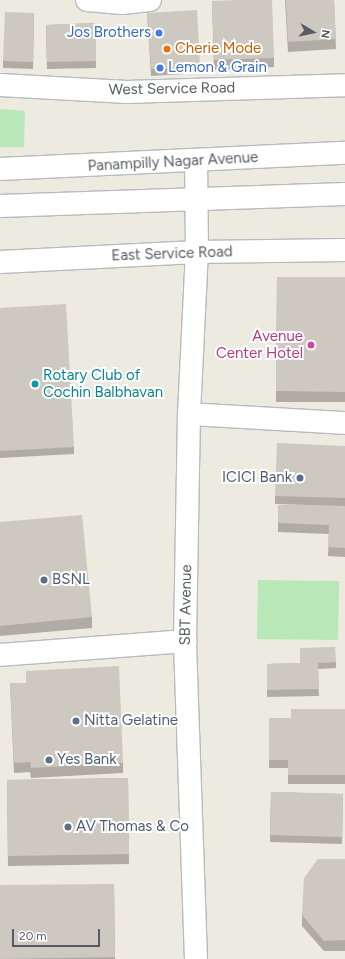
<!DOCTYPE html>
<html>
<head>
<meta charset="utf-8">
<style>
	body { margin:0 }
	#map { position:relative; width:345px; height:959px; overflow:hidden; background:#edeadf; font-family:Figtree,sans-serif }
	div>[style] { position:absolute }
	.green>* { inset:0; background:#b8e8b8 }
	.roads { filter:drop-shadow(1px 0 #b7bac0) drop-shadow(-1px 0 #b7bac0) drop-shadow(0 1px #b7bac0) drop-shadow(0 -1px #b7bac0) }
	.minor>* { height:22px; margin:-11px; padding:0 11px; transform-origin:11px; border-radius:11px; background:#fff }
	.wall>* { inset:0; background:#b0aca5 }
	.building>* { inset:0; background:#cdc8c0 }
	.dots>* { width:11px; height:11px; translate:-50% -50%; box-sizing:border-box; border:2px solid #fff; border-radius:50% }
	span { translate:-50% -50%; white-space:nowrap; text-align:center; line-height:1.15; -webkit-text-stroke:4px #fff; paint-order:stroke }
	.shop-label { font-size:15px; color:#366cbe }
	.right { translate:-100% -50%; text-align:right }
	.left { translate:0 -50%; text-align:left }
	.food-label { font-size:15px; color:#c56008 }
	.street-label { font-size:15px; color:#585c62 }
	.hotel-label { font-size:15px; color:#b23c85 }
	.culture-label { font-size:15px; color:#0d838f }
	.service-label { font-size:15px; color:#4e5e75 }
	.north { position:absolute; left:293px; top:12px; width:40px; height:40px; -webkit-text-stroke:3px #fff; paint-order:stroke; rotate:99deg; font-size:11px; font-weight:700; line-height:16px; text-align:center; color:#585c62 }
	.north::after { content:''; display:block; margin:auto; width:14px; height:18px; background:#585c62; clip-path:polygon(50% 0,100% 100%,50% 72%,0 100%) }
	.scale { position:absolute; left:12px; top:929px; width:88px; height:18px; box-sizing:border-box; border:2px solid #585c62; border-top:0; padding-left:5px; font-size:12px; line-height:14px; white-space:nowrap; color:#585c62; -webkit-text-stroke:3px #fff; paint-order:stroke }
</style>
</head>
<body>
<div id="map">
	<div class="green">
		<i style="clip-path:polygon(0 109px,25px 111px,24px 147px,0 147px)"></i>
		<i style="clip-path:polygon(258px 580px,339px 581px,338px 640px,257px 639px)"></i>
	</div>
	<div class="roads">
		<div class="minor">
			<i style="left:87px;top:0;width:35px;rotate:5deg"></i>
			<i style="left:122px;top:3px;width:28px;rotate:-6deg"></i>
			<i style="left:0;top:85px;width:127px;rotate:3.2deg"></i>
			<i style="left:127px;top:92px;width:218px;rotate:-1.8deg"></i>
			<i style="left:0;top:169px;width:345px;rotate:-2.7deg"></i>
			<i style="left:0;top:206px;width:345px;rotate:-2deg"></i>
			<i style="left:0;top:262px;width:197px;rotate:-2.9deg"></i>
			<i style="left:197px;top:252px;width:148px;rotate:-0.8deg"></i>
			<i style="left:189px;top:414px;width:156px;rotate:3.3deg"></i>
			<i style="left:0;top:655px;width:186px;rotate:-4.3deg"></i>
			<i style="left:196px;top:959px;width:318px;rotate:-92deg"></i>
			<i style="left:185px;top:641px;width:227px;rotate:-89deg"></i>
			<i style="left:189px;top:414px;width:162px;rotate:-87.2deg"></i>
			<i style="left:197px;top:252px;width:91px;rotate:-90.6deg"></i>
		</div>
	</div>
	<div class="wall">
		<i style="clip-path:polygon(285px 0,334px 0,336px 49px,288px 52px)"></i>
		<i style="clip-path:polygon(212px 1px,274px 58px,274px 67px,214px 70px)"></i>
		<i style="clip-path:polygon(34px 13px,33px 69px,3px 68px,3px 61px)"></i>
		<i style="clip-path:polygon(147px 13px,200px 66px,200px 73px,151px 76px)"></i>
		<i style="clip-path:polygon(95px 23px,96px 68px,47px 69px,46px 25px)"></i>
		<i style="clip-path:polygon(277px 277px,345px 277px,345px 402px,276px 402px)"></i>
		<i style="clip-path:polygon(0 308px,74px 447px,74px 454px,0 458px)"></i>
		<i style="clip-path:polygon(345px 446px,345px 557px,328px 556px,329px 534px,278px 532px,278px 505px,339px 506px,275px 504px,275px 496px)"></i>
		<i style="clip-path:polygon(0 522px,92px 617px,92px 628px,0 636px)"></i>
		<i style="clip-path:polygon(336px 662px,336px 668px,318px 669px,319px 696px,267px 697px,267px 664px)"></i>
		<i style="clip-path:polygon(10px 683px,123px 763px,123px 773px,31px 778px,30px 772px,14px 773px)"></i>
		<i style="clip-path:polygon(345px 709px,345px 784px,288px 784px,288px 768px,269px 768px,269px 718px,291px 718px)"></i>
		<i style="clip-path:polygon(128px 778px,129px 864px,8px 866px,7px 780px)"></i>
		<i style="clip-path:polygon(271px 792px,343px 794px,342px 844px,270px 842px)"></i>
		<i style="clip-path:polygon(345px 859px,345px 951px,324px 951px,302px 926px,302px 915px)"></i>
		<i style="clip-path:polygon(114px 884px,115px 959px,0 959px)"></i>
	</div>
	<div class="building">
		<i style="clip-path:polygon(237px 0,272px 0,274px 58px,214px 60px,212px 1px)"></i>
		<i style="clip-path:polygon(286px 0,334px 0,336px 39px,288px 42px)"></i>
		<i style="clip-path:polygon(197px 10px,200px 66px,151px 69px,147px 13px)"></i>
		<i style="clip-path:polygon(5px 12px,34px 13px,33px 62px,3px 61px)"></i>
		<i style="clip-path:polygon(95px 23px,96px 61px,47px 62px,46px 25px)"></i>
		<i style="clip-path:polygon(277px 277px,345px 277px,345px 392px,276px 391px)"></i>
		<i style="clip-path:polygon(66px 304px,74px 447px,0 451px,0 308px)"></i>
		<i style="clip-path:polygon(277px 443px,345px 446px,345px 498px,275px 496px)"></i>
		<i style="clip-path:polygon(278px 505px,345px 506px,345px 548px,328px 547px,329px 525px,278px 523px)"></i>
		<i style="clip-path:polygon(82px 515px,92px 617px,0 626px,0 522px)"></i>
		<i style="clip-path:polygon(335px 647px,336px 662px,318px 662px,319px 689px,267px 690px,267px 664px,300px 663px,300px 648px)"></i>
		<i style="clip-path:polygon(119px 666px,123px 763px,31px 768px,30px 762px,14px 763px,10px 683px,26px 683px,26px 671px)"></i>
		<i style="clip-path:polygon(291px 709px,345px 709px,345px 775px,288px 775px,288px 760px,269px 760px,269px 718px,291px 718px)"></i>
		<i style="clip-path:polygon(128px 778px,129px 854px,8px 856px,7px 780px)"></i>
		<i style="clip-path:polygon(271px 792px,343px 794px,342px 837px,270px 835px)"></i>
		<i style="clip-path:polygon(318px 859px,345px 859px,345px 940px,324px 941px,302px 915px,304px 878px)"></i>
		<i style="clip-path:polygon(114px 884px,115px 957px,0 959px,0 885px)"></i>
	</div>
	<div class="dots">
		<i style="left:159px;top:33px;background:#3f7fe0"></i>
		<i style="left:167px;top:49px;background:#e8710a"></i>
		<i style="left:160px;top:68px;background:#3f7fe0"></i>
		<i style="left:311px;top:345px;background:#d1479c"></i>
		<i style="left:35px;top:384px;background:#0f9aa8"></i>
		<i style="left:300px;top:478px;background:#5c6f8a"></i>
		<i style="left:44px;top:580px;background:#5c6f8a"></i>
		<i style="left:76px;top:721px;background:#5c6f8a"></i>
		<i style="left:49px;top:760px;background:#5c6f8a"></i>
		<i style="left:68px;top:827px;background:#5c6f8a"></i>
	</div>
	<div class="shop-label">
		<span class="right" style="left:151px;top:33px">Jos Brothers</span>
		<span class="left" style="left:168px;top:68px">Lemon &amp; Grain</span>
	</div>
	<div class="food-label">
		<span class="left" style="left:175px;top:49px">Cherie Mode</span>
	</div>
	<div class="street-label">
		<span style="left:172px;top:89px;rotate:-1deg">West Service Road</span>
		<span style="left:173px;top:162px;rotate:-3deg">Panampilly Nagar Avenue</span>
		<span style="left:172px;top:254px;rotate:-2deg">East Service Road</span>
		<span style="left:186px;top:605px;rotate:-89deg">SBT Avenue</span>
	</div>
	<div class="hotel-label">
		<span class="right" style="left:303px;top:345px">Avenue<br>Center Hotel</span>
	</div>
	<div class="culture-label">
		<span class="left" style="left:43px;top:384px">Rotary Club of<br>Cochin Balbhavan</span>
	</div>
	<div class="service-label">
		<span class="right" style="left:292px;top:478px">ICICI Bank</span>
		<span class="left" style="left:52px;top:580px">BSNL</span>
		<span class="left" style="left:84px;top:721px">Nitta Gelatine</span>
		<span class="left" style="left:57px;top:760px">Yes Bank</span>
		<span class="left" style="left:76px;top:827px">AV Thomas &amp; Co</span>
	</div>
	<div class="north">N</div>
	<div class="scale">20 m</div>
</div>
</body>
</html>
